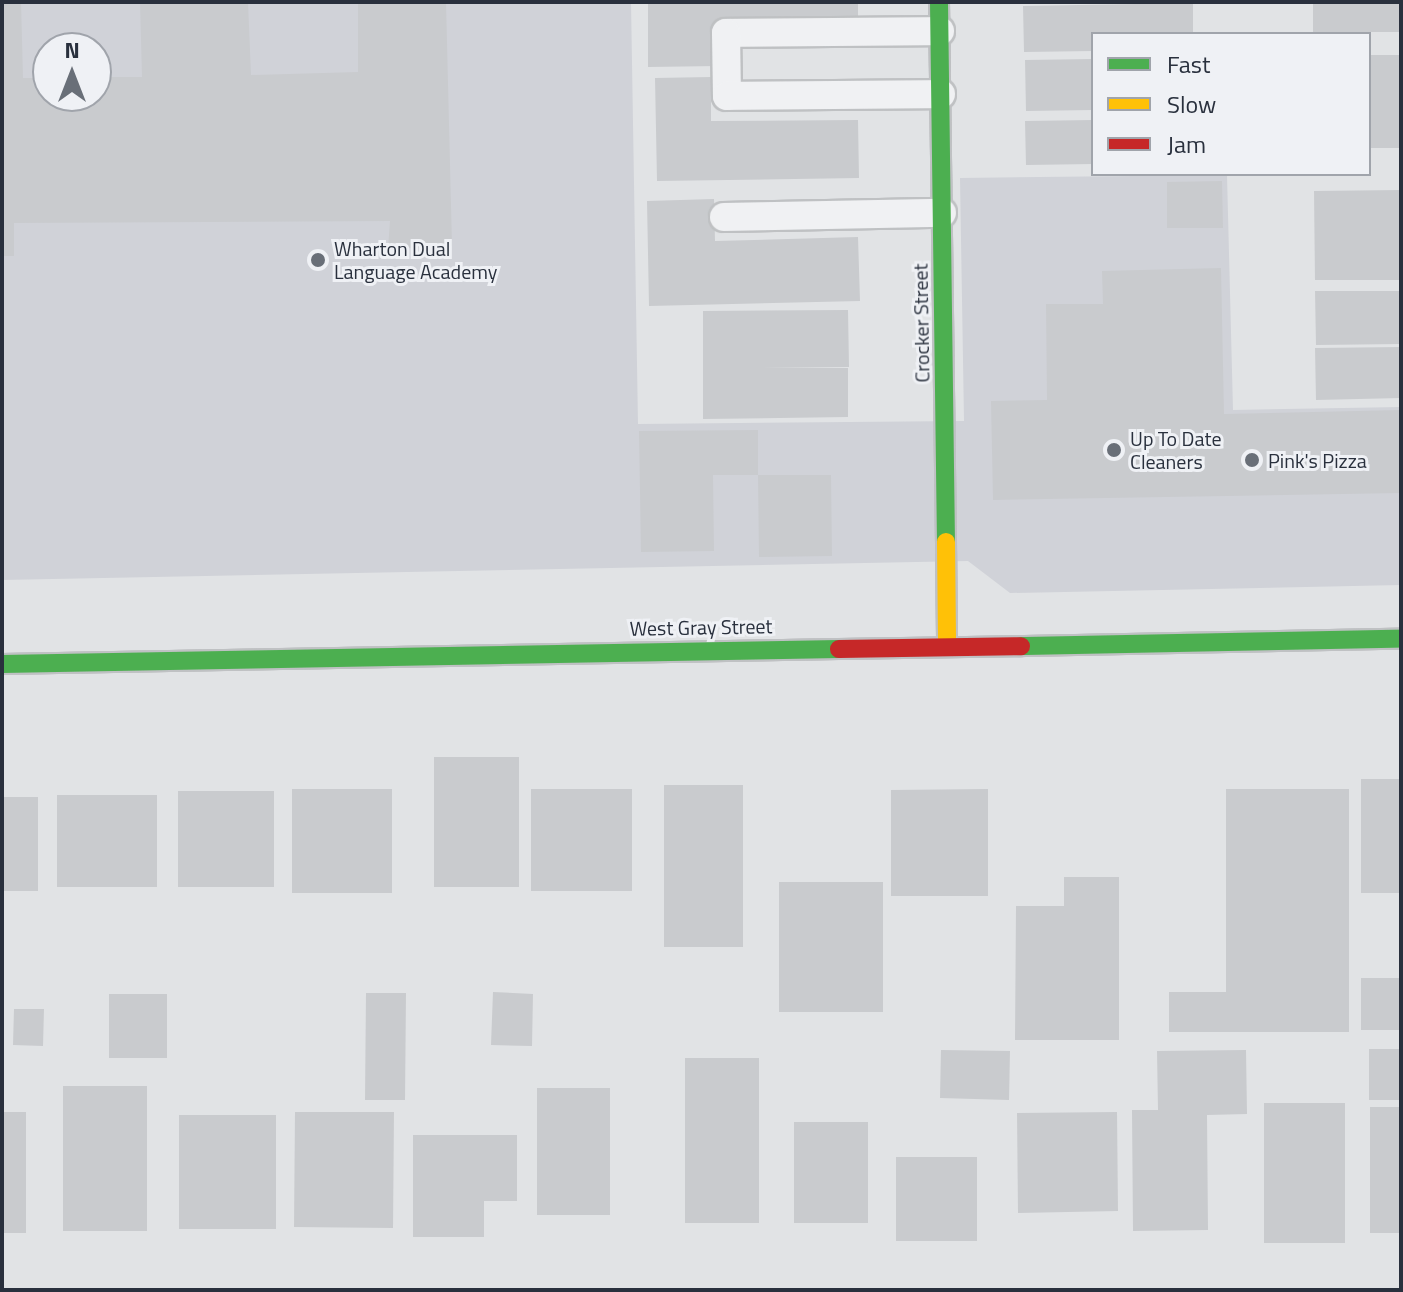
<!DOCTYPE html>
<html>
<head>
<meta charset="utf-8">
<style>
	body { margin:0 }
	#map { position:relative; width:1403px; height:1292px; overflow:hidden; background:#e1e3e5; font-family:"Titillium Web",sans-serif }
	div>[style] { position:absolute }
	.built>* { inset:0; background:#d0d2d8 }
	.building>* { inset:0; background:#c9cbce }
	.roads { filter:drop-shadow(2px 0 #bfc1c3) drop-shadow(-2px 0 #bfc1c3) drop-shadow(0 2px #bfc1c3) drop-shadow(0 -2px #bfc1c3) }
	.lane>* { height:28px; margin:-14px; padding:0 14px; transform-origin:14px; border-radius:14px; background:#f0f1f3 }
	.fast>* { height:18px; margin:-9px; padding:0 9px; transform-origin:9px; border-radius:9px; background:#4caf50 }
	.slow>* { height:18px; margin:-9px; padding:0 9px; transform-origin:9px; border-radius:9px; background:#ffc107 }
	.jam>* { height:18px; margin:-9px; padding:0 9px; transform-origin:9px; border-radius:9px; background:#c62828 }
	.dots>* { width:22px; height:22px; translate:-50% -50%; box-sizing:border-box; border:4px solid #eff1f5; border-radius:50% }
	span { translate:-50% -50%; white-space:nowrap; text-align:center; line-height:1.15; -webkit-text-stroke:6px #eff1f5; paint-order:stroke }
	.poi-label { font-size:20px; color:#29303d }
	.left { translate:0 -50%; text-align:left }
	.street-label { font-size:20px; color:#29303d }
	.frame { position:absolute; inset:0; border:4px solid #29303d; pointer-events:none }
	.legend { position:absolute; left:1091px; top:32px; width:280px; height:144px; box-sizing:border-box; background:#eff1f5; border:2px solid #a0a4ab; margin:0; padding:10px 14px; list-style:none; font-size:24px; color:#29303d }
	.legend li { display:flex; align-items:center; gap:16px; height:40px }
	.legend b { width:40px; border:2px solid #a0a4ab }
	.north { position:absolute; left:32px; top:32px; width:80px; height:80px; box-sizing:border-box; background:#eff1f5; border:2px solid #a0a4ab; border-radius:50%; rotate:0deg; font-size:22px; font-weight:700; line-height:32px; text-align:center; color:#29303d }
	.north::after { content:''; display:block; margin:auto; width:28px; height:36px; background:#696f78; clip-path:polygon(50% 0,100% 100%,50% 72%,0 100%) }
</style>
</head>
<body>
<div id="map">
	<div class="built">
		<i style="clip-path:polygon(evenodd,2px 2px,631px 2px,638px 424px,964px 421px,960px 178px,1227px 175px,1233px 410px,1401px 407px,1401px 585px,1010px 593px,968px 561px,2px 580px,2px 2px,48px 48px,96px 48px,96px 96px,48px 96px,48px 48px)"></i>
	</div>
	<div class="building">
		<i style="clip-path:polygon(2px 2px,21px 2px,23px 78px,48px 78px,48px 96px,96px 96px,96px 77px,142px 77px,140px 2px,248px 2px,251px 75px,358px 72px,358px 2px,446px 2px,452px 246px,388px 249px,390px 221px,14px 223px,14px 256px,2px 256px)"></i>
		<i style="clip-path:polygon(648px 2px,858px 2px,858px 17px,718px 18px,718px 66px,648px 67px)"></i>
		<i style="clip-path:polygon(1313px 2px,1401px 2px,1401px 32px,1313px 32px)"></i>
		<i style="clip-path:polygon(1193px 3px,1193px 34px,1093px 34px,1093px 51px,1024px 52px,1023px 6px)"></i>
		<i style="clip-path:polygon(1369px 55px,1401px 55px,1401px 148px,1369px 148px)"></i>
		<i style="clip-path:polygon(1093px 59px,1093px 110px,1026px 111px,1025px 60px)"></i>
		<i style="clip-path:polygon(711px 77px,711px 121px,858px 120px,859px 178px,657px 181px,655px 78px)"></i>
		<i style="clip-path:polygon(1093px 120px,1093px 164px,1026px 165px,1025px 121px)"></i>
		<i style="clip-path:polygon(1222px 181px,1223px 228px,1167px 228px,1167px 182px)"></i>
		<i style="clip-path:polygon(1401px 190px,1401px 280px,1315px 280px,1314px 191px)"></i>
		<i style="clip-path:polygon(714px 199px,715px 241px,858px 237px,860px 301px,649px 306px,647px 201px)"></i>
		<i style="clip-path:polygon(1221px 268px,1224px 414px,1401px 410px,1401px 493px,993px 500px,991px 401px,1047px 400px,1046px 304px,1103px 304px,1102px 271px)"></i>
		<i style="clip-path:polygon(1315px 291px,1401px 291px,1401px 344px,1316px 345px)"></i>
		<i style="clip-path:polygon(848px 310px,849px 367px,752px 368px,848px 368px,848px 417px,703px 419px,703px 311px)"></i>
		<i style="clip-path:polygon(1401px 347px,1401px 398px,1316px 400px,1315px 348px)"></i>
		<i style="clip-path:polygon(758px 430px,758px 475px,831px 475px,832px 556px,759px 557px,758px 475px,713px 475px,714px 551px,641px 552px,639px 431px)"></i>
		<i style="clip-path:polygon(434px 757px,519px 757px,519px 887px,434px 887px)"></i>
		<i style="clip-path:polygon(1361px 779px,1401px 779px,1401px 893px,1361px 893px)"></i>
		<i style="clip-path:polygon(664px 785px,743px 785px,743px 947px,664px 947px)"></i>
		<i style="clip-path:polygon(292px 789px,392px 789px,392px 893px,292px 893px)"></i>
		<i style="clip-path:polygon(531px 789px,632px 789px,632px 891px,531px 891px)"></i>
		<i style="clip-path:polygon(988px 789px,988px 896px,891px 896px,891px 790px)"></i>
		<i style="clip-path:polygon(1226px 789px,1349px 789px,1349px 1032px,1169px 1032px,1169px 992px,1226px 992px)"></i>
		<i style="clip-path:polygon(178px 791px,274px 791px,274px 887px,178px 887px)"></i>
		<i style="clip-path:polygon(57px 795px,157px 795px,157px 887px,57px 887px)"></i>
		<i style="clip-path:polygon(2px 797px,38px 797px,38px 891px,2px 891px)"></i>
		<i style="clip-path:polygon(1064px 877px,1119px 877px,1119px 1040px,1015px 1040px,1016px 906px,1064px 906px)"></i>
		<i style="clip-path:polygon(779px 882px,883px 882px,883px 1012px,779px 1012px)"></i>
		<i style="clip-path:polygon(1361px 978px,1401px 978px,1401px 1030px,1361px 1030px)"></i>
		<i style="clip-path:polygon(493px 992px,533px 994px,532px 1046px,491px 1045px)"></i>
		<i style="clip-path:polygon(366px 993px,406px 993px,405px 1100px,365px 1100px)"></i>
		<i style="clip-path:polygon(109px 994px,167px 994px,167px 1058px,109px 1058px)"></i>
		<i style="clip-path:polygon(14px 1009px,44px 1009px,43px 1046px,13px 1045px)"></i>
		<i style="clip-path:polygon(1369px 1049px,1401px 1049px,1401px 1100px,1369px 1100px)"></i>
		<i style="clip-path:polygon(941px 1050px,1010px 1051px,1009px 1100px,940px 1098px)"></i>
		<i style="clip-path:polygon(1246px 1050px,1247px 1114px,1207px 1115px,1208px 1230px,1133px 1231px,1132px 1110px,1158px 1110px,1157px 1051px)"></i>
		<i style="clip-path:polygon(685px 1058px,759px 1058px,759px 1223px,685px 1223px)"></i>
		<i style="clip-path:polygon(63px 1086px,147px 1086px,147px 1231px,63px 1231px)"></i>
		<i style="clip-path:polygon(537px 1088px,610px 1088px,610px 1215px,537px 1215px)"></i>
		<i style="clip-path:polygon(1264px 1103px,1345px 1103px,1345px 1243px,1264px 1243px)"></i>
		<i style="clip-path:polygon(1370px 1107px,1401px 1107px,1401px 1233px,1370px 1233px)"></i>
		<i style="clip-path:polygon(2px 1112px,26px 1112px,26px 1233px,2px 1233px)"></i>
		<i style="clip-path:polygon(295px 1112px,394px 1112px,393px 1228px,294px 1227px)"></i>
		<i style="clip-path:polygon(1117px 1112px,1118px 1211px,1018px 1213px,1017px 1113px)"></i>
		<i style="clip-path:polygon(179px 1115px,276px 1115px,276px 1229px,179px 1229px)"></i>
		<i style="clip-path:polygon(794px 1122px,868px 1122px,868px 1223px,794px 1223px)"></i>
		<i style="clip-path:polygon(413px 1135px,517px 1135px,517px 1201px,484px 1201px,484px 1237px,413px 1237px)"></i>
		<i style="clip-path:polygon(896px 1157px,977px 1157px,977px 1241px,896px 1241px)"></i>
	</div>
	<div class="roads">
		<div class="lane">
			<i style="left:940px;top:31px;width:214px;rotate:179.5deg"></i>
			<i style="left:726px;top:33px;width:63px;rotate:89.1deg"></i>
			<i style="left:727px;top:96px;width:214px;rotate:-0.5deg"></i>
			<i style="left:724px;top:217px;width:218px;rotate:-1.1deg"></i>
		</div>
		<div class="fast">
			<i style="left:939px;top:2px;width:540px;rotate:89.26deg"></i>
			<i style="left:1021px;top:646px;width:380px;rotate:-1.1deg"></i>
			<i style="left:2px;top:664px;width:837px;rotate:-1.03deg"></i>
		</div>
		<div class="slow">
			<i style="left:946px;top:542px;width:102px;rotate:89.4deg"></i>
		</div>
		<div class="jam">
			<i style="left:839px;top:649px;width:182px;rotate:-0.9deg"></i>
		</div>
	</div>
	<div class="dots">
		<i style="left:318px;top:260px;background:#696f78"></i>
		<i style="left:1114px;top:450px;background:#696f78"></i>
		<i style="left:1252px;top:460px;background:#696f78"></i>
	</div>
	<div class="poi-label">
		<span class="left" style="left:334px;top:260px">Wharton Dual<br>Language Academy</span>
		<span class="left" style="left:1130px;top:450px">Up To Date<br>Cleaners</span>
		<span class="left" style="left:1268px;top:460px">Pink's Pizza</span>
	</div>
	<div class="street-label">
		<span style="left:921px;top:323px;rotate:-91deg">Crocker Street</span>
		<span style="left:701px;top:627px;rotate:-1deg">West Gray Street</span>
	</div>
	<div class="frame"></div>
	<ul class="legend">
	<li><b style="height:10px;background:#4caf50"></b>Fast</li>
	<li><b style="height:10px;background:#ffc107"></b>Slow</li>
	<li><b style="height:10px;background:#c62828"></b>Jam</li>
	</ul>
	<div class="north">N</div>
</div>
</body>
</html>
